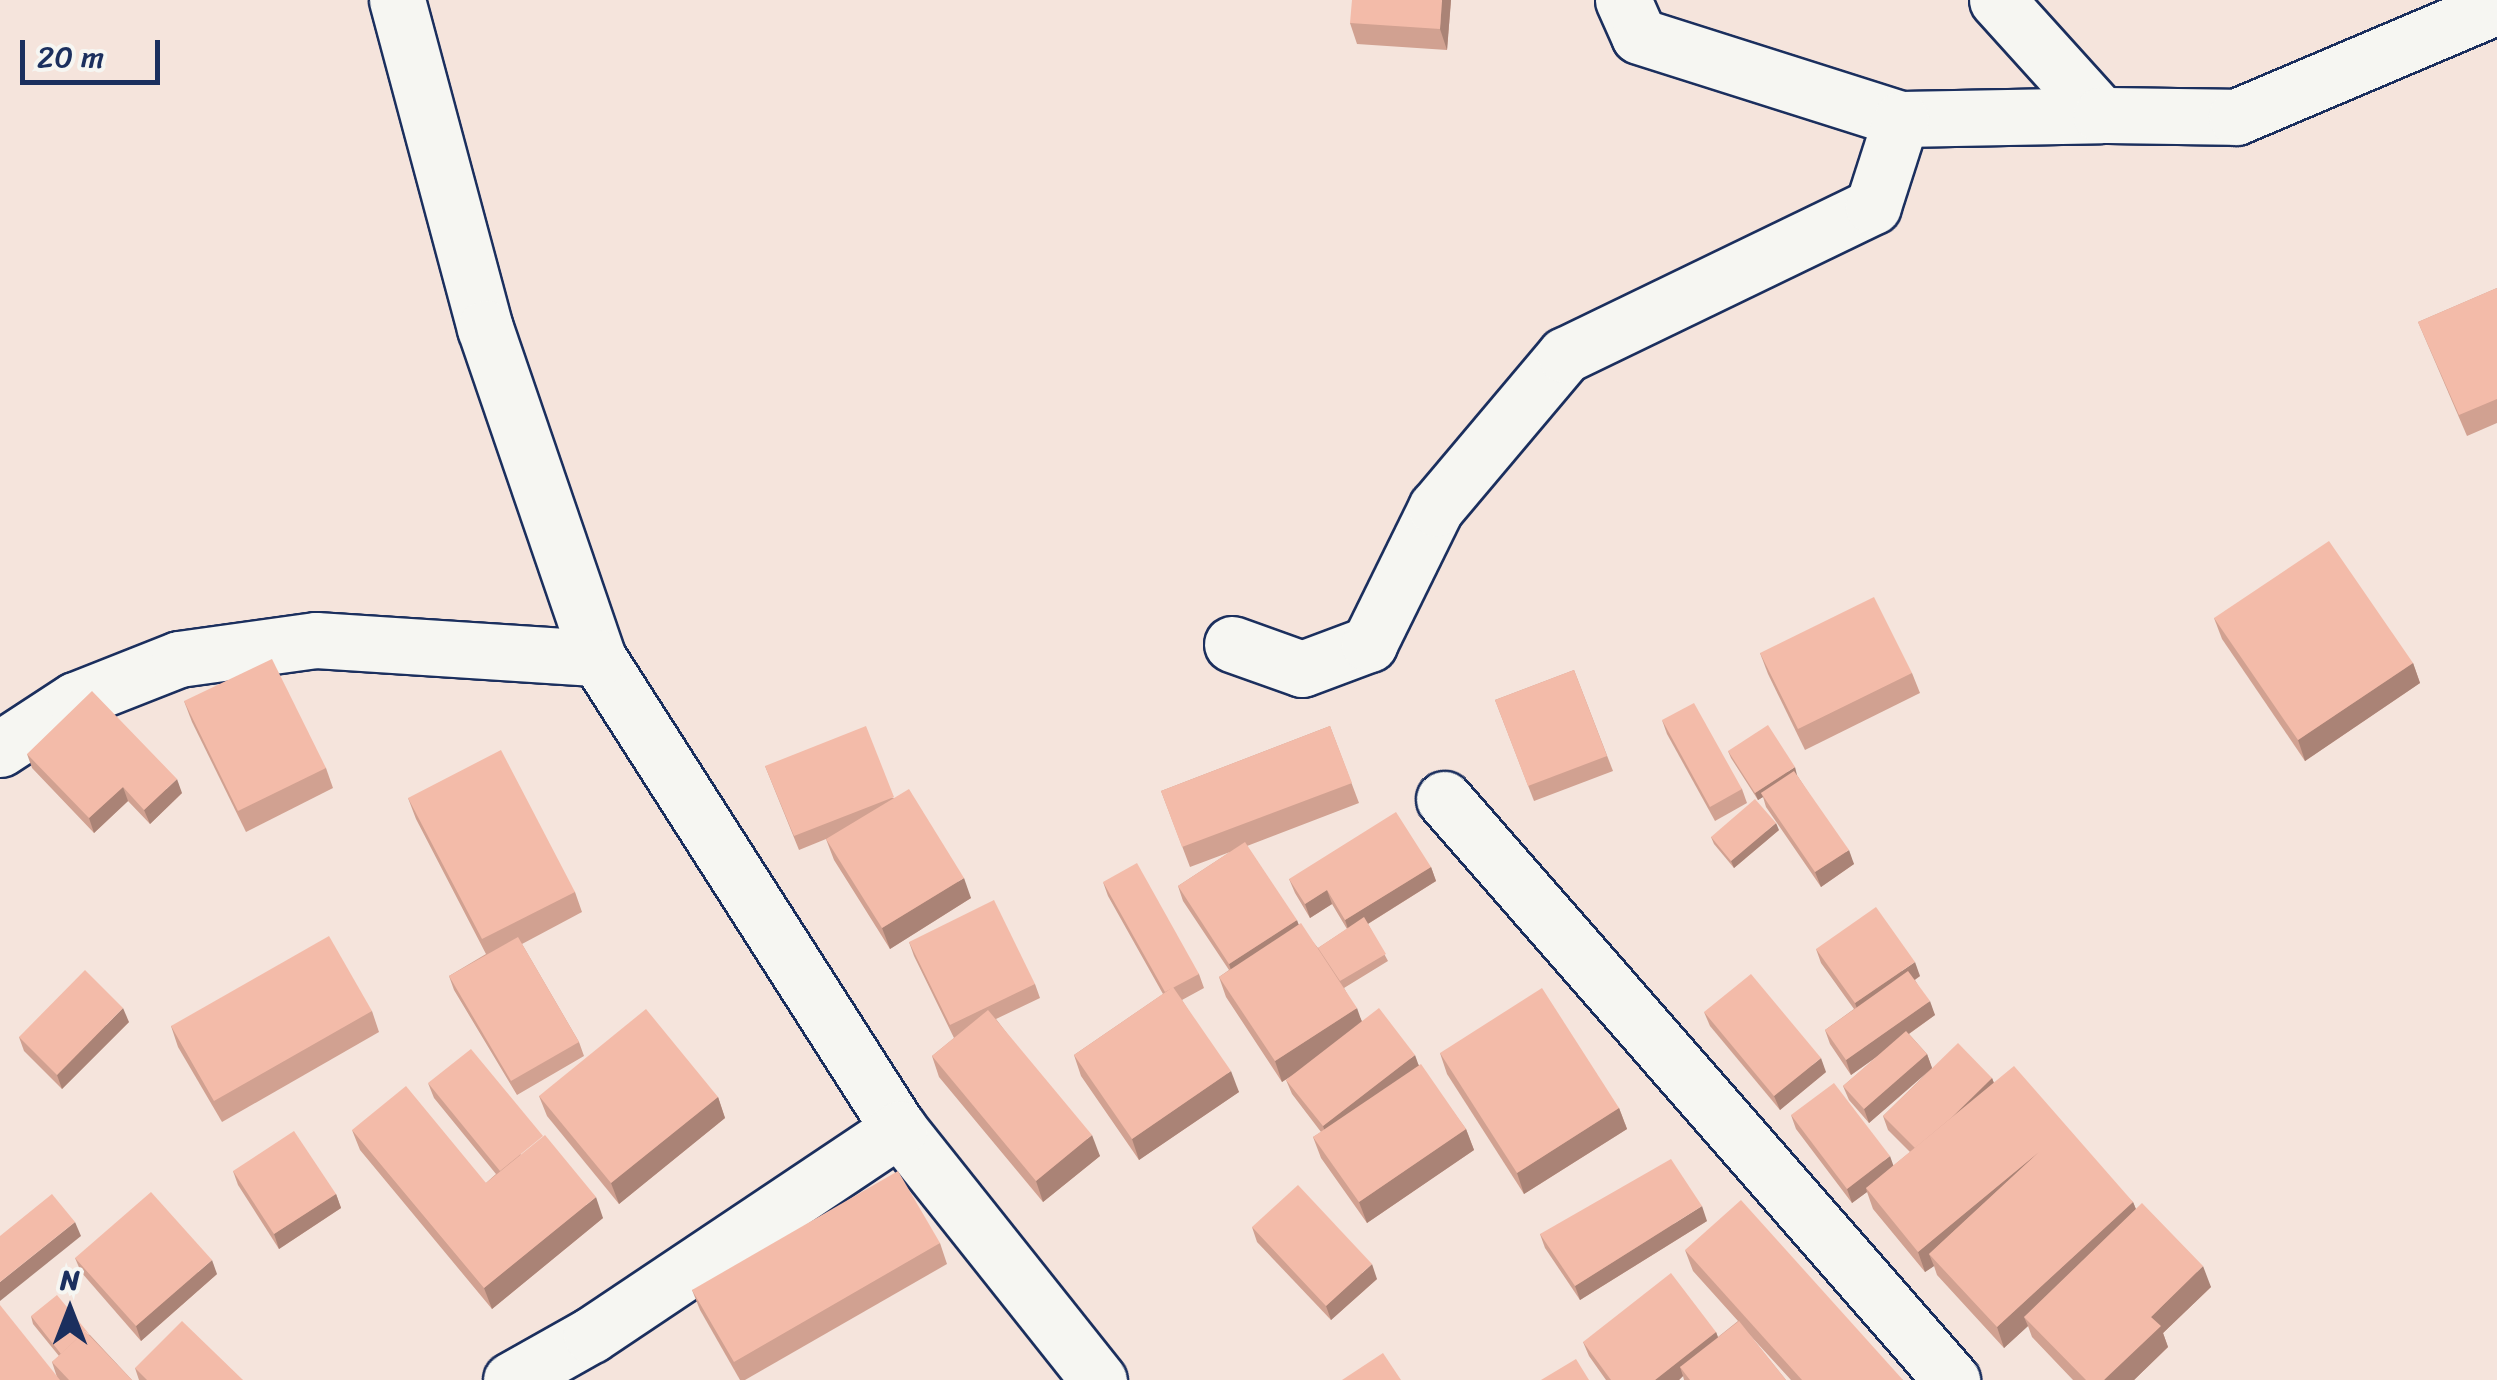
<!DOCTYPE html>
<html>
<head>
<meta charset="utf-8">
<style>
	body { margin:0 }
	#map { position:relative; width:2497px; height:1380px; overflow:hidden; background:#f5e4dc; font-family:Sriracha,sans-serif }
	div>[style] { position:absolute }
	.roads { filter:drop-shadow(2px 0 #1b2f5e) drop-shadow(-2px 0 #1b2f5e) drop-shadow(0 2px #1b2f5e) drop-shadow(0 -2px #1b2f5e) }
	.minor>* { height:55px; margin:-27.5px; padding:0 27.5px; transform-origin:27.5px; border-radius:27.5px; background:#f6f6f2 }
	.wall>* { inset:0; background:#d1a191 }
	.shaded-wall>* { inset:0; background:#aa8376 }
	.building>* { inset:0; background:#f3bba9 }
	span { translate:-50% -50%; white-space:nowrap; text-align:center; line-height:1.15; -webkit-text-stroke:9px #f6f6f2; paint-order:stroke }
	.north { position:absolute; left:20px; top:1260px; width:100px; height:100px; -webkit-text-stroke:8px #f6f6f2; paint-order:stroke; rotate:0deg; font-size:28px; font-weight:700; line-height:40px; text-align:center; color:#1b2f5e }
	.north::after { content:''; display:block; margin:auto; width:35px; height:45px; background:#1b2f5e; clip-path:polygon(50% 0,100% 100%,50% 72%,0 100%) }
	.scale { position:absolute; left:20px; top:40px; width:140px; height:45px; box-sizing:border-box; border:5px solid #1b2f5e; border-top:0; padding-left:12px; font-size:30px; line-height:35px; white-space:nowrap; color:#1b2f5e; -webkit-text-stroke:8px #f6f6f2; paint-order:stroke }
</style>
</head>
<body>
<div id="map">
	<div class="roads">
		<div class="minor">
			<i style="left:397px;top:0;width:340px;rotate:75deg"></i>
			<i style="left:485px;top:328px;width:349px;rotate:71.1deg"></i>
			<i style="left:598px;top:658px;width:559px;rotate:57.42deg"></i>
			<i style="left:899px;top:1129px;width:321px;rotate:51.5deg"></i>
			<i style="left:1623px;top:0;width:39px;rotate:66deg"></i>
			<i style="left:1639px;top:36px;width:275px;rotate:17.6deg"></i>
			<i style="left:1901px;top:119px;width:200px;rotate:-1.1deg"></i>
			<i style="left:1997px;top:0;width:155px;rotate:47.9deg"></i>
			<i style="left:2101px;top:115px;width:135px;rotate:0.8deg"></i>
			<i style="left:2236px;top:117px;width:284px;rotate:-23deg"></i>
			<i style="left:1232px;top:644px;width:74px;rotate:19.7deg"></i>
			<i style="left:1302px;top:669px;width:72px;rotate:-20.5deg"></i>
			<i style="left:1369px;top:644px;width:152px;rotate:-63.8deg"></i>
			<i style="left:1436px;top:508px;width:200px;rotate:-49.9deg"></i>
			<i style="left:1565px;top:355px;width:342px;rotate:-25.8deg"></i>
			<i style="left:1873px;top:206px;width:91px;rotate:-72.2deg"></i>
			<i style="left:0;top:749px;width:90px;rotate:-33.2deg"></i>
			<i style="left:75px;top:700px;width:112px;rotate:-21.5deg"></i>
			<i style="left:179px;top:659px;width:138px;rotate:-7.9deg"></i>
			<i style="left:316px;top:640px;width:283px;rotate:3.7deg"></i>
			<i style="left:1444px;top:799px;width:772px;rotate:48.84deg"></i>
			<i style="left:511px;top:1380px;width:92px;rotate:-29.4deg"></i>
			<i style="left:591px;top:1335px;width:371px;rotate:-33.8deg"></i>
		</div>
	</div>
	<div class="wall">
		<i style="clip-path:polygon(1451px 0,1447px 50px,1357px 44px,1350px 23px)"></i>
		<i style="clip-path:polygon(2497px 288px,2497px 423px,2467px 436px,2418px 322px)"></i>
		<i style="clip-path:polygon(2214px 618px,2413px 663px,2420px 683px,2305px 761px,2222px 639px)"></i>
		<i style="clip-path:polygon(1760px 653px,1912px 673px,1920px 693px,1805px 750px,1768px 674px)"></i>
		<i style="clip-path:polygon(1574px 670px,1613px 771px,1534px 801px,1495px 700px)"></i>
		<i style="clip-path:polygon(184px 701px,326px 768px,333px 788px,246px 832px,192px 722px)"></i>
		<i style="clip-path:polygon(1662px 720px,1742px 789px,1747px 803px,1715px 821px,1667px 734px)"></i>
		<i style="clip-path:polygon(1330px 726px,1359px 803px,1247px 846px,1299px 925px,1318px 948px,1347px 929px,1332px 904px,1310px 918px,1295px 893px,1289px 879px,1431px 867px,1436px 881px,1368px 924px,1388px 961px,1344px 988px,1362px 1021px,1419px 1065px,1466px 1129px,1474px 1150px,1367px 1223px,1321px 1158px,1313px 1137px,1321px 1132px,1292px 1094px,1286px 1080px,1292px 1075px,1282px 1082px,1226px 997px,1219px 977px,1229px 970px,1183px 901px,1178px 886px,1230px 852px,1190px 867px,1161px 791px)"></i>
		<i style="clip-path:polygon(1728px 751px,1797px 775px,1854px 864px,1821px 887px,1766px 807px,1763px 797px,1758px 800px,1731px 758px)"></i>
		<i style="clip-path:polygon(27px 754px,182px 793px,150px 824px,128px 801px,94px 833px,32px 768px)"></i>
		<i style="clip-path:polygon(765px 766px,894px 798px,971px 898px,890px 949px,834px 860px,826px 839px,799px 850px)"></i>
		<i style="clip-path:polygon(408px 798px,575px 892px,582px 912px,522px 944px,579px 1042px,584px 1056px,517px 1095px,454px 990px,449px 976px,486px 954px,416px 819px)"></i>
		<i style="clip-path:polygon(1779px 830px,1734px 868px,1714px 844px,1711px 837px)"></i>
		<i style="clip-path:polygon(1103px 882px,1199px 974px,1204px 988px,1182px 1000px,1239px 1092px,1139px 1160px,1081px 1076px,1074px 1055px,1163px 994px,1108px 896px)"></i>
		<i style="clip-path:polygon(909px 942px,1035px 984px,1040px 998px,996px 1019px,1100px 1156px,1043px 1202px,939px 1077px,932px 1056px,954px 1038px,914px 956px)"></i>
		<i style="clip-path:polygon(1816px 949px,1920px 976px,1915px 980px,1935px 1015px,1909px 1034px,1927px 1054px,1932px 1068px,1992px 1078px,1994px 1083px,2133px 1202px,2136px 1209px,2211px 1287px,2163px 1333px,2168px 1347px,2134px 1380px,2073px 1380px,2032px 1337px,2028px 1326px,2004px 1348px,1937px 1275px,1934px 1266px,1925px 1272px,1873px 1209px,1867px 1192px,1852px 1203px,1796px 1129px,1791px 1115px,1893px 1166px,1910px 1152px,1888px 1130px,1883px 1116px,1929px 1071px,1869px 1123px,1849px 1100px,1843px 1086px,1878px 1056px,1851px 1075px,1830px 1044px,1825px 1030px,1854px 1009px,1821px 963px)"></i>
		<i style="clip-path:polygon(372px 1011px,379px 1032px,222px 1122px,178px 1047px,171px 1026px)"></i>
		<i style="clip-path:polygon(1704px 1012px,1826px 1072px,1780px 1110px,1710px 1026px)"></i>
		<i style="clip-path:polygon(129px 1022px,62px 1089px,24px 1051px,19px 1037px)"></i>
		<i style="clip-path:polygon(1440px 1053px,1619px 1108px,1627px 1129px,1524px 1194px,1447px 1074px)"></i>
		<i style="clip-path:polygon(428px 1083px,603px 1218px,492px 1309px,360px 1150px,352px 1130px,486px 1183px,496px 1174px,434px 1098px)"></i>
		<i style="clip-path:polygon(539px 1096px,718px 1097px,725px 1118px,619px 1204px,547px 1116px)"></i>
		<i style="clip-path:polygon(233px 1171px,336px 1194px,341px 1208px,279px 1249px,238px 1185px)"></i>
		<i style="clip-path:polygon(1707px 1221px,1580px 1300px,1545px 1248px,1540px 1234px)"></i>
		<i style="clip-path:polygon(1252px 1227px,1377px 1279px,1331px 1320px,1257px 1242px)"></i>
		<i style="clip-path:polygon(940px 1243px,947px 1264px,745px 1380px,740px 1380px,700px 1310px,692px 1290px)"></i>
		<i style="clip-path:polygon(1685px 1250px,1903px 1380px,1791px 1380px,1748px 1333px,1786px 1380px,1684px 1380px,1683px 1376px,1679px 1380px,1606px 1380px,1589px 1356px,1583px 1342px,1716px 1332px,1718px 1337px,1738px 1321px,1693px 1271px)"></i>
		<i style="clip-path:polygon(75px 1258px,217px 1274px,141px 1341px,81px 1272px)"></i>
		<i style="clip-path:polygon(31px 1316px,90px 1335px,132px 1380px,0 1380px,57px 1377px,52px 1362px,59px 1356px,33px 1324px)"></i>
		<i style="clip-path:polygon(135px 1368px,243px 1380px,139px 1380px)"></i>
	</div>
	<div class="shaded-wall">
		<i style="clip-path:polygon(1442px 0,1451px 0,1447px 50px,1440px 29px)"></i>
		<i style="clip-path:polygon(2413px 663px,2420px 683px,2305px 761px,2298px 740px)"></i>
		<i style="clip-path:polygon(1795px 767px,1797px 775px,1761px 793px,1763px 797px,1758px 800px,1755px 793px)"></i>
		<i style="clip-path:polygon(177px 779px,182px 793px,150px 824px,144px 810px)"></i>
		<i style="clip-path:polygon(123px 787px,128px 801px,94px 833px,89px 818px)"></i>
		<i style="clip-path:polygon(1776px 823px,1779px 830px,1734px 868px,1731px 861px)"></i>
		<i style="clip-path:polygon(1849px 850px,1854px 864px,1821px 887px,1815px 872px)"></i>
		<i style="clip-path:polygon(1431px 867px,1436px 881px,1350px 935px,1345px 920px)"></i>
		<i style="clip-path:polygon(964px 878px,971px 898px,890px 949px,882px 928px)"></i>
		<i style="clip-path:polygon(1327px 890px,1332px 904px,1310px 918px,1305px 904px)"></i>
		<i style="clip-path:polygon(1297px 920px,1302px 934px,1234px 979px,1229px 964px)"></i>
		<i style="clip-path:polygon(1915px 962px,1920px 976px,1860px 1017px,1855px 1003px)"></i>
		<i style="clip-path:polygon(1930px 1001px,1935px 1015px,1851px 1075px,1846px 1060px)"></i>
		<i style="clip-path:polygon(123px 1008px,129px 1022px,62px 1089px,57px 1075px)"></i>
		<i style="clip-path:polygon(1357px 1008px,1364px 1028px,1282px 1082px,1275px 1061px)"></i>
		<i style="clip-path:polygon(1927px 1054px,1932px 1068px,1869px 1123px,1864px 1109px)"></i>
		<i style="clip-path:polygon(1415px 1055px,1420px 1069px,1328px 1140px,1323px 1126px)"></i>
		<i style="clip-path:polygon(1821px 1058px,1826px 1072px,1780px 1110px,1774px 1096px)"></i>
		<i style="clip-path:polygon(1231px 1071px,1239px 1092px,1139px 1160px,1132px 1139px)"></i>
		<i style="clip-path:polygon(1992px 1078px,1997px 1092px,1918px 1151px)"></i>
		<i style="clip-path:polygon(718px 1097px,725px 1118px,619px 1204px,611px 1183px)"></i>
		<i style="clip-path:polygon(1619px 1108px,1627px 1129px,1524px 1194px,1517px 1173px)"></i>
		<i style="clip-path:polygon(1466px 1129px,1474px 1150px,1367px 1223px,1359px 1202px)"></i>
		<i style="clip-path:polygon(1092px 1135px,1100px 1156px,1043px 1202px,1036px 1181px)"></i>
		<i style="clip-path:polygon(2039px 1152px,1929px 1254px,1934px 1266px,1925px 1272px,1918px 1252px)"></i>
		<i style="clip-path:polygon(1890px 1156px,1895px 1170px,1866px 1188px,1867px 1192px,1852px 1203px,1847px 1189px)"></i>
		<i style="clip-path:polygon(336px 1194px,341px 1208px,279px 1249px,274px 1234px)"></i>
		<i style="clip-path:polygon(596px 1197px,603px 1218px,492px 1309px,484px 1288px)"></i>
		<i style="clip-path:polygon(2133px 1202px,2141px 1222px,2024px 1317px,2028px 1326px,2004px 1348px,1997px 1327px)"></i>
		<i style="clip-path:polygon(1702px 1206px,1707px 1221px,1580px 1300px,1575px 1286px)"></i>
		<i style="clip-path:polygon(75px 1222px,81px 1236px,0 1301px,0 1282px)"></i>
		<i style="clip-path:polygon(212px 1260px,217px 1274px,141px 1341px,136px 1326px)"></i>
		<i style="clip-path:polygon(1372px 1264px,1377px 1279px,1331px 1320px,1326px 1306px)"></i>
		<i style="clip-path:polygon(2203px 1266px,2211px 1287px,2163px 1333px,2168px 1347px,2134px 1380px,2104px 1380px,2151px 1317px)"></i>
		<i style="clip-path:polygon(1716px 1332px,1721px 1346px,1680px 1367px,1683px 1376px,1679px 1380px,1655px 1380px)"></i>
	</div>
	<div class="building">
		<i style="clip-path:polygon(1352px 0,1442px 0,1440px 29px,1350px 23px)"></i>
		<i style="clip-path:polygon(2497px 288px,2497px 399px,2459px 415px,2418px 322px)"></i>
		<i style="clip-path:polygon(2329px 541px,2413px 663px,2298px 740px,2214px 618px)"></i>
		<i style="clip-path:polygon(1874px 597px,1912px 673px,1798px 729px,1760px 653px)"></i>
		<i style="clip-path:polygon(272px 659px,326px 768px,238px 811px,184px 701px)"></i>
		<i style="clip-path:polygon(1574px 670px,1607px 756px,1528px 786px,1495px 700px)"></i>
		<i style="clip-path:polygon(92px 691px,177px 779px,144px 810px,123px 787px,89px 818px,27px 754px)"></i>
		<i style="clip-path:polygon(1694px 703px,1742px 789px,1710px 807px,1662px 720px)"></i>
		<i style="clip-path:polygon(1768px 725px,1795px 767px,1755px 793px,1728px 751px)"></i>
		<i style="clip-path:polygon(866px 726px,894px 797px,794px 836px,765px 766px)"></i>
		<i style="clip-path:polygon(1330px 726px,1352px 783px,1182px 847px,1161px 791px)"></i>
		<i style="clip-path:polygon(501px 750px,575px 892px,482px 939px,408px 798px)"></i>
		<i style="clip-path:polygon(1794px 771px,1849px 850px,1815px 872px,1761px 793px)"></i>
		<i style="clip-path:polygon(909px 789px,964px 878px,882px 928px,826px 839px)"></i>
		<i style="clip-path:polygon(1755px 799px,1776px 823px,1731px 861px,1711px 837px)"></i>
		<i style="clip-path:polygon(1396px 812px,1431px 867px,1345px 920px,1327px 890px,1305px 904px,1289px 879px)"></i>
		<i style="clip-path:polygon(1245px 842px,1297px 920px,1229px 964px,1178px 886px)"></i>
		<i style="clip-path:polygon(1137px 863px,1199px 974px,1165px 992px,1103px 882px)"></i>
		<i style="clip-path:polygon(994px 900px,1035px 984px,950px 1025px,909px 942px)"></i>
		<i style="clip-path:polygon(1876px 907px,1915px 962px,1855px 1003px,1816px 949px)"></i>
		<i style="clip-path:polygon(1364px 917px,1386px 954px,1340px 981px,1318px 948px)"></i>
		<i style="clip-path:polygon(1301px 923px,1357px 1008px,1275px 1061px,1219px 977px)"></i>
		<i style="clip-path:polygon(329px 936px,372px 1011px,214px 1101px,171px 1026px)"></i>
		<i style="clip-path:polygon(518px 937px,579px 1042px,511px 1081px,449px 976px)"></i>
		<i style="clip-path:polygon(85px 970px,123px 1008px,57px 1075px,19px 1037px)"></i>
		<i style="clip-path:polygon(1908px 971px,1930px 1001px,1846px 1060px,1825px 1030px)"></i>
		<i style="clip-path:polygon(1751px 974px,1821px 1058px,1774px 1096px,1704px 1012px)"></i>
		<i style="clip-path:polygon(1173px 987px,1231px 1071px,1132px 1139px,1074px 1055px)"></i>
		<i style="clip-path:polygon(1542px 988px,1619px 1108px,1517px 1173px,1440px 1053px)"></i>
		<i style="clip-path:polygon(1379px 1008px,1415px 1055px,1323px 1126px,1286px 1080px)"></i>
		<i style="clip-path:polygon(646px 1009px,718px 1097px,611px 1183px,539px 1096px)"></i>
		<i style="clip-path:polygon(988px 1010px,1092px 1135px,1036px 1181px,932px 1056px)"></i>
		<i style="clip-path:polygon(1906px 1031px,1927px 1054px,1864px 1109px,1843px 1086px)"></i>
		<i style="clip-path:polygon(1958px 1043px,1992px 1078px,1951px 1118px,1915px 1148px,1883px 1116px)"></i>
		<i style="clip-path:polygon(471px 1049px,543px 1136px,500px 1171px,428px 1083px)"></i>
		<i style="clip-path:polygon(1421px 1064px,1466px 1129px,1359px 1202px,1313px 1137px)"></i>
		<i style="clip-path:polygon(2014px 1066px,2133px 1202px,1997px 1327px,1929px 1254px,2039px 1152px,1918px 1252px,1866px 1188px)"></i>
		<i style="clip-path:polygon(1834px 1083px,1890px 1156px,1847px 1189px,1791px 1115px)"></i>
		<i style="clip-path:polygon(406px 1086px,486px 1183px,545px 1135px,596px 1197px,484px 1288px,352px 1130px)"></i>
		<i style="clip-path:polygon(294px 1131px,336px 1194px,274px 1234px,233px 1171px)"></i>
		<i style="clip-path:polygon(1671px 1159px,1702px 1206px,1575px 1286px,1540px 1234px)"></i>
		<i style="clip-path:polygon(898px 1171px,940px 1243px,734px 1362px,692px 1290px)"></i>
		<i style="clip-path:polygon(1298px 1185px,1372px 1264px,1326px 1306px,1252px 1227px)"></i>
		<i style="clip-path:polygon(151px 1192px,212px 1260px,136px 1326px,75px 1258px)"></i>
		<i style="clip-path:polygon(52px 1194px,75px 1222px,0 1282px,0 1236px)"></i>
		<i style="clip-path:polygon(1741px 1200px,1903px 1380px,1802px 1380px,1685px 1250px)"></i>
		<i style="clip-path:polygon(2142px 1203px,2203px 1266px,2151px 1317px,2161px 1326px,2104px 1380px,2086px 1380px,2024px 1317px)"></i>
		<i style="clip-path:polygon(1671px 1273px,1716px 1332px,1655px 1380px,1611px 1380px,1583px 1342px)"></i>
		<i style="clip-path:polygon(57px 1295px,90px 1335px,85px 1331px,61px 1354px,31px 1316px)"></i>
		<i style="clip-path:polygon(0 1305px,60px 1380px,0 1380px)"></i>
		<i style="clip-path:polygon(182px 1321px,243px 1380px,147px 1380px,135px 1368px)"></i>
		<i style="clip-path:polygon(1739px 1321px,1786px 1380px,1690px 1380px,1680px 1367px)"></i>
		<i style="clip-path:polygon(85px 1331px,132px 1380px,69px 1380px,52px 1362px)"></i>
		<i style="clip-path:polygon(1383px 1353px,1401px 1380px,1342px 1380px)"></i>
		<i style="clip-path:polygon(1576px 1359px,1589px 1380px,1541px 1380px)"></i>
	</div>
	<div class="north">N</div>
	<div class="scale">20 m</div>
</div>
</body>
</html>
